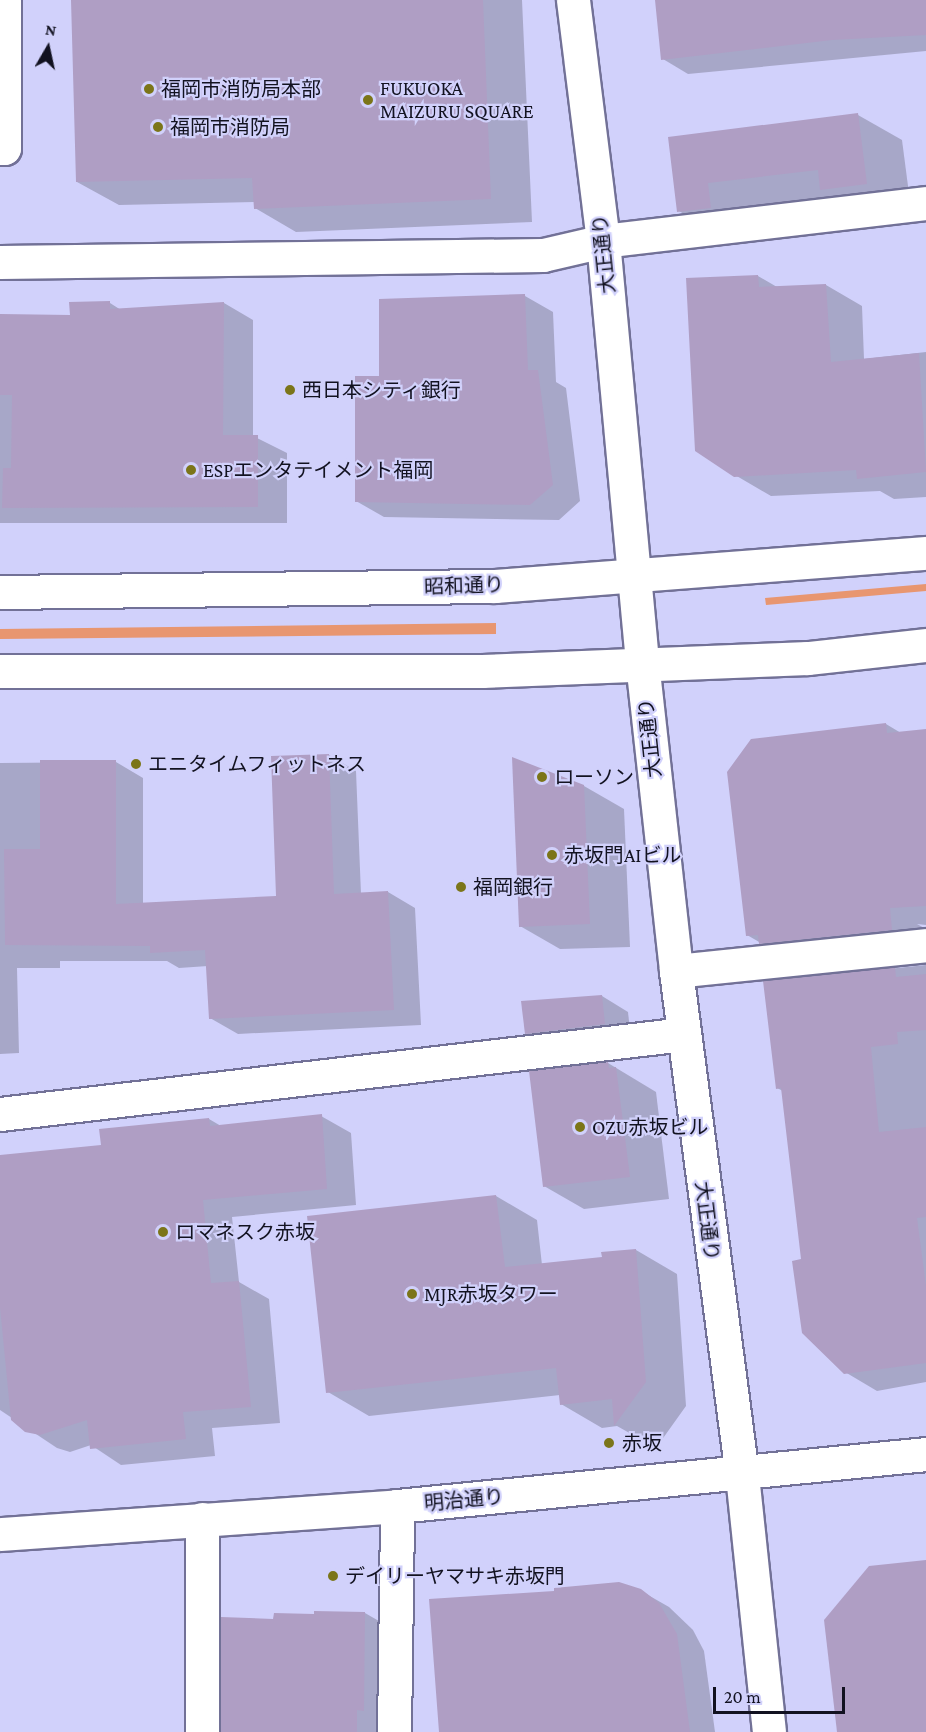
<!DOCTYPE html>
<html>
<head>
<meta charset="utf-8">
<style>
	body { margin:0 }
	#map { position:relative; width:926px; height:1732px; overflow:hidden; background:#d1d1fb; font-family:"Crimson Pro","Noto Sans JP",serif }
	div>[style] { position:absolute }
	.green>* { inset:0; background:#e89670 }
	.shadow>* { inset:0; background:#0003 }
	.building>* { inset:0; background:#af9ec4 }
	.roads { filter:drop-shadow(2px 0 #727197) drop-shadow(-2px 0 #727197) drop-shadow(0 2px #727197) drop-shadow(0 -2px #727197) }
	.minor>* { height:33px; margin:-16.5px; padding:0 16.5px; transform-origin:16.5px; border-radius:16.5px; background:#fff }
	.dots>* { width:16px; height:16px; translate:-50% -50%; box-sizing:border-box; border:3px solid #d1d1fb; border-radius:50% }
	span { translate:-50% -50%; white-space:nowrap; text-align:center; line-height:1.15; -webkit-text-stroke:4.5px #d1d1fb; paint-order:stroke }
	.poi-label { font-size:20px; color:#121220 }
	.left { translate:0 -50%; text-align:left }
	.street-label { font-size:20px; color:#121220 }
	.north { position:absolute; left:18px; top:18px; width:60px; height:60px; -webkit-text-stroke:4px #d1d1fb; paint-order:stroke; rotate:9deg; font-size:16px; font-weight:700; line-height:24px; text-align:center; color:#121220 }
	.north::after { content:''; display:block; margin:auto; width:21px; height:27px; background:#121220; clip-path:polygon(50% 0,100% 100%,50% 72%,0 100%) }
	.scale { position:absolute; left:713px; top:1687px; width:132px; height:27px; box-sizing:border-box; border:3px solid #121220; border-top:0; padding-left:8px; font-size:18px; line-height:21px; white-space:nowrap; color:#121220; -webkit-text-stroke:4px #d1d1fb; paint-order:stroke }
</style>
</head>
<body>
<div id="map">
	<div class="green">
		<i style="clip-path:polygon(926px 584px,926px 591px,766px 605px,765px 598px)"></i>
		<i style="clip-path:polygon(496px 623px,496px 634px,0 639px,0 629px)"></i>
	</div>
	<div class="shadow">
		<i style="clip-path:polygon(72px 0,522px 0,532px 222px,296px 232px,255px 208px,255px 202px,119px 205px,77px 182px)"></i>
		<i style="clip-path:polygon(656px 0,926px 0,926px 51px,688px 74px,663px 59px)"></i>
		<i style="clip-path:polygon(858px 115px,902px 140px,911px 209px,723px 237px,679px 211px,670px 138px)"></i>
		<i style="clip-path:polygon(758px 276px,777px 287px,826px 285px,862px 306px,864px 359px,926px 352px,926px 497px,894px 499px,880px 491px,771px 496px,735px 475px)"></i>
		<i style="clip-path:polygon(525px 296px,553px 312px,556px 382px,566px 388px,580px 501px,559px 520px,384px 517px,356px 501px)"></i>
		<i style="clip-path:polygon(110px 303px,121px 310px,224px 303px,253px 320px,253px 436px,287px 453px,287px 523px,0 523px,0 316px,71px 317px)"></i>
		<i style="clip-path:polygon(886px 724px,901px 733px,926px 730px,926px 925px,917px 924px,926px 929px,792px 961px,747px 935px)"></i>
		<i style="clip-path:polygon(329px 755px,356px 771px,361px 894px,388px 892px,415px 908px,421px 1025px,238px 1034px,210px 1018px,208px 966px,179px 968px,167px 961px,60px 961px,60px 968px,17px 968px,19px 1053px,0 1054px,0 763px,116px 762px,143px 778px,143px 904px,278px 898px)"></i>
		<i style="clip-path:polygon(584px 786px,624px 809px,630px 947px,560px 949px,520px 926px)"></i>
		<i style="clip-path:polygon(926px 965px,926px 1382px,877px 1391px,845px 1372px,803px 1261px,783px 1091px,777px 1088px,764px 982px)"></i>
		<i style="clip-path:polygon(602px 996px,628px 1012px,631px 1039px,553px 1048px,526px 1033px)"></i>
		<i style="clip-path:polygon(608px 1063px,656px 1092px,669px 1199px,584px 1209px,544px 1186px)"></i>
		<i style="clip-path:polygon(321px 1116px,351px 1133px,356px 1205px,232px 1217px,239px 1282px,269px 1299px,280px 1423px,212px 1428px,215px 1456px,121px 1465px,91px 1445px,70px 1452px,57px 1448px,0 1410px,0 1157px,103px 1147px,209px 1119px,221px 1126px)"></i>
		<i style="clip-path:polygon(496px 1196px,537px 1220px,542px 1265px,603px 1259px,636px 1250px,677px 1274px,686px 1406px,656px 1448px,617px 1426px,602px 1428px,561px 1404px,560px 1395px,369px 1416px,328px 1392px)"></i>
		<i style="clip-path:polygon(641px 1591px,669px 1607px,693px 1630px,704px 1651px,715px 1732px,469px 1732px)"></i>
		<i style="clip-path:polygon(365px 1613px,398px 1632px,390px 1732px,222px 1732px,275px 1621px)"></i>
	</div>
	<div class="building">
		<i style="clip-path:polygon(71px 0,483px 0,491px 199px,254px 209px,252px 178px,76px 182px)"></i>
		<i style="clip-path:polygon(655px 0,926px 0,926px 35px,832px 40px,661px 60px)"></i>
		<i style="clip-path:polygon(858px 113px,867px 184px,820px 190px,818px 170px,708px 183px,711px 208px,677px 212px,668px 137px)"></i>
		<i style="clip-path:polygon(758px 275px,759px 287px,826px 284px,831px 362px,919px 353px,926px 472px,857px 479px,856px 470px,734px 477px,695px 451px,686px 278px)"></i>
		<i style="clip-path:polygon(525px 294px,528px 370px,538px 370px,553px 485px,530px 505px,355px 502px,355px 376px,379px 376px,379px 299px)"></i>
		<i style="clip-path:polygon(110px 301px,110px 309px,224px 302px,223px 435px,258px 435px,258px 507px,2px 508px,3px 468px,11px 468px,12px 395px,0 395px,0 314px,70px 315px,69px 302px)"></i>
		<i style="clip-path:polygon(886px 723px,887px 733px,926px 729px,926px 906px,890px 908px,892px 930px,759px 944px,758px 935px,746px 936px,727px 772px,751px 739px)"></i>
		<i style="clip-path:polygon(329px 754px,334px 894px,388px 891px,394px 1010px,209px 1019px,205px 950px,150px 953px,150px 946px,5px 945px,4px 849px,40px 849px,40px 760px,116px 760px,116px 904px,276px 896px,271px 756px)"></i>
		<i style="clip-path:polygon(512px 757px,584px 785px,590px 924px,519px 927px)"></i>
		<i style="clip-path:polygon(895px 967px,896px 977px,926px 974px,926px 1030px,897px 1032px,898px 1044px,871px 1047px,879px 1132px,926px 1127px,926px 1217px,917px 1218px,926px 1286px,926px 1363px,844px 1374px,802px 1333px,792px 1261px,801px 1259px,781px 1088px,776px 1089px,763px 981px)"></i>
		<i style="clip-path:polygon(602px 995px,605px 1024px,525px 1034px,521px 1001px)"></i>
		<i style="clip-path:polygon(608px 1062px,609px 1068px,616px 1067px,630px 1177px,543px 1187px,529px 1071px)"></i>
		<i style="clip-path:polygon(322px 1114px,327px 1189px,203px 1200px,211px 1283px,239px 1281px,251px 1407px,183px 1412px,186px 1439px,90px 1449px,87px 1420px,40px 1435px,25px 1432px,11px 1420px,0 1307px,0 1155px,101px 1145px,99px 1129px,209px 1118px,210px 1126px)"></i>
		<i style="clip-path:polygon(496px 1195px,505px 1267px,602px 1257px,601px 1252px,636px 1249px,646px 1382px,614px 1426px,612px 1399px,560px 1405px,556px 1368px,326px 1393px,307px 1216px)"></i>
		<i style="clip-path:polygon(926px 1560px,926px 1732px,837px 1732px,824px 1620px,869px 1566px)"></i>
		<i style="clip-path:polygon(619px 1582px,641px 1589px,659px 1603px,677px 1634px,690px 1732px,439px 1732px,429px 1599px,554px 1591px,554px 1588px)"></i>
		<i style="clip-path:polygon(314px 1611px,365px 1612px,364px 1711px,357px 1710px,357px 1732px,221px 1732px,221px 1617px,273px 1619px,274px 1613px,314px 1614px)"></i>
	</div>
	<div class="roads">
		<div class="minor">
			<i style="left:573px;top:0;width:243px;rotate:82.9deg"></i>
			<i style="left:603px;top:241px;width:423px;rotate:84.7deg"></i>
			<i style="left:642px;top:662px;width:311px;rotate:83.7deg"></i>
			<i style="left:676px;top:971px;width:508px;rotate:82.54deg"></i>
			<i style="left:742px;top:1475px;width:258px;rotate:84deg"></i>
			<i style="left:0;top:148px;width:4px"></i>
			<i style="left:4px;top:148px;width:148px;rotate:-90deg"></i>
			<i style="left:0;top:262px;width:543px;rotate:-0.74deg"></i>
			<i style="left:543px;top:255px;width:62px;rotate:-13.1deg"></i>
			<i style="left:603px;top:241px;width:325px;rotate:-6.7deg"></i>
			<i style="left:0;top:592px;width:495px;rotate:-0.7deg"></i>
			<i style="left:495px;top:586px;width:432px;rotate:-4.4deg"></i>
			<i style="left:0;top:671px;width:482px"></i>
			<i style="left:482px;top:671px;width:326px;rotate:-2.3deg"></i>
			<i style="left:808px;top:658px;width:119px;rotate:-6.3deg"></i>
			<i style="left:676px;top:971px;width:251px;rotate:-5.9deg"></i>
			<i style="left:0;top:1114px;width:689px;rotate:-6.67deg"></i>
			<i style="left:0;top:1534px;width:398px;rotate:-4deg"></i>
			<i style="left:397px;top:1506px;width:532px;rotate:-5.61deg"></i>
			<i style="left:202px;top:1732px;width:213px;rotate:-90deg"></i>
			<i style="left:394px;top:1732px;width:226px;rotate:-89.2deg"></i>
		</div>
	</div>
	<div class="dots">
		<i style="left:149px;top:89px;background:#7b7519"></i>
		<i style="left:368px;top:100px;background:#7b7519"></i>
		<i style="left:158px;top:127px;background:#7b7519"></i>
		<i style="left:290px;top:390px;background:#7b7519"></i>
		<i style="left:191px;top:470px;background:#7b7519"></i>
		<i style="left:136px;top:764px;background:#7b7519"></i>
		<i style="left:542px;top:777px;background:#7b7519"></i>
		<i style="left:552px;top:855px;background:#7b7519"></i>
		<i style="left:461px;top:887px;background:#7b7519"></i>
		<i style="left:580px;top:1127px;background:#7b7519"></i>
		<i style="left:163px;top:1232px;background:#7b7519"></i>
		<i style="left:412px;top:1294px;background:#7b7519"></i>
		<i style="left:609px;top:1443px;background:#7b7519"></i>
		<i style="left:333px;top:1576px;background:#7b7519"></i>
	</div>
	<div class="poi-label">
		<span class="left" style="left:161px;top:89px">福岡市消防局本部</span>
		<span class="left" style="left:380px;top:100px">FUKUOKA<br>MAIZURU SQUARE</span>
		<span class="left" style="left:170px;top:127px">福岡市消防局</span>
		<span class="left" style="left:302px;top:390px">西日本シティ銀行</span>
		<span class="left" style="left:203px;top:470px">ESPエンタテイメント福岡</span>
		<span class="left" style="left:148px;top:764px">エニタイムフィットネス</span>
		<span class="left" style="left:554px;top:777px">ローソン</span>
		<span class="left" style="left:564px;top:855px">赤坂門AIビル</span>
		<span class="left" style="left:473px;top:887px">福岡銀行</span>
		<span class="left" style="left:592px;top:1127px">OZU赤坂ビル</span>
		<span class="left" style="left:175px;top:1232px">ロマネスク赤坂</span>
		<span class="left" style="left:424px;top:1294px">MJR赤坂タワー</span>
		<span class="left" style="left:622px;top:1443px">赤坂</span>
		<span class="left" style="left:345px;top:1576px">デイリーヤマサキ赤坂門</span>
	</div>
	<div class="street-label">
		<span style="left:604px;top:254px;rotate:-96deg">大正通り</span>
		<span style="left:464px;top:586px;rotate:-2deg">昭和通り</span>
		<span style="left:650px;top:738px;rotate:-96deg">大正通り</span>
		<span style="left:707px;top:1221px;rotate:83deg">大正通り</span>
		<span style="left:464px;top:1500px;rotate:-5deg">明治通り</span>
	</div>
	<div class="north">N</div>
	<div class="scale">20 m</div>
</div>
</body>
</html>
